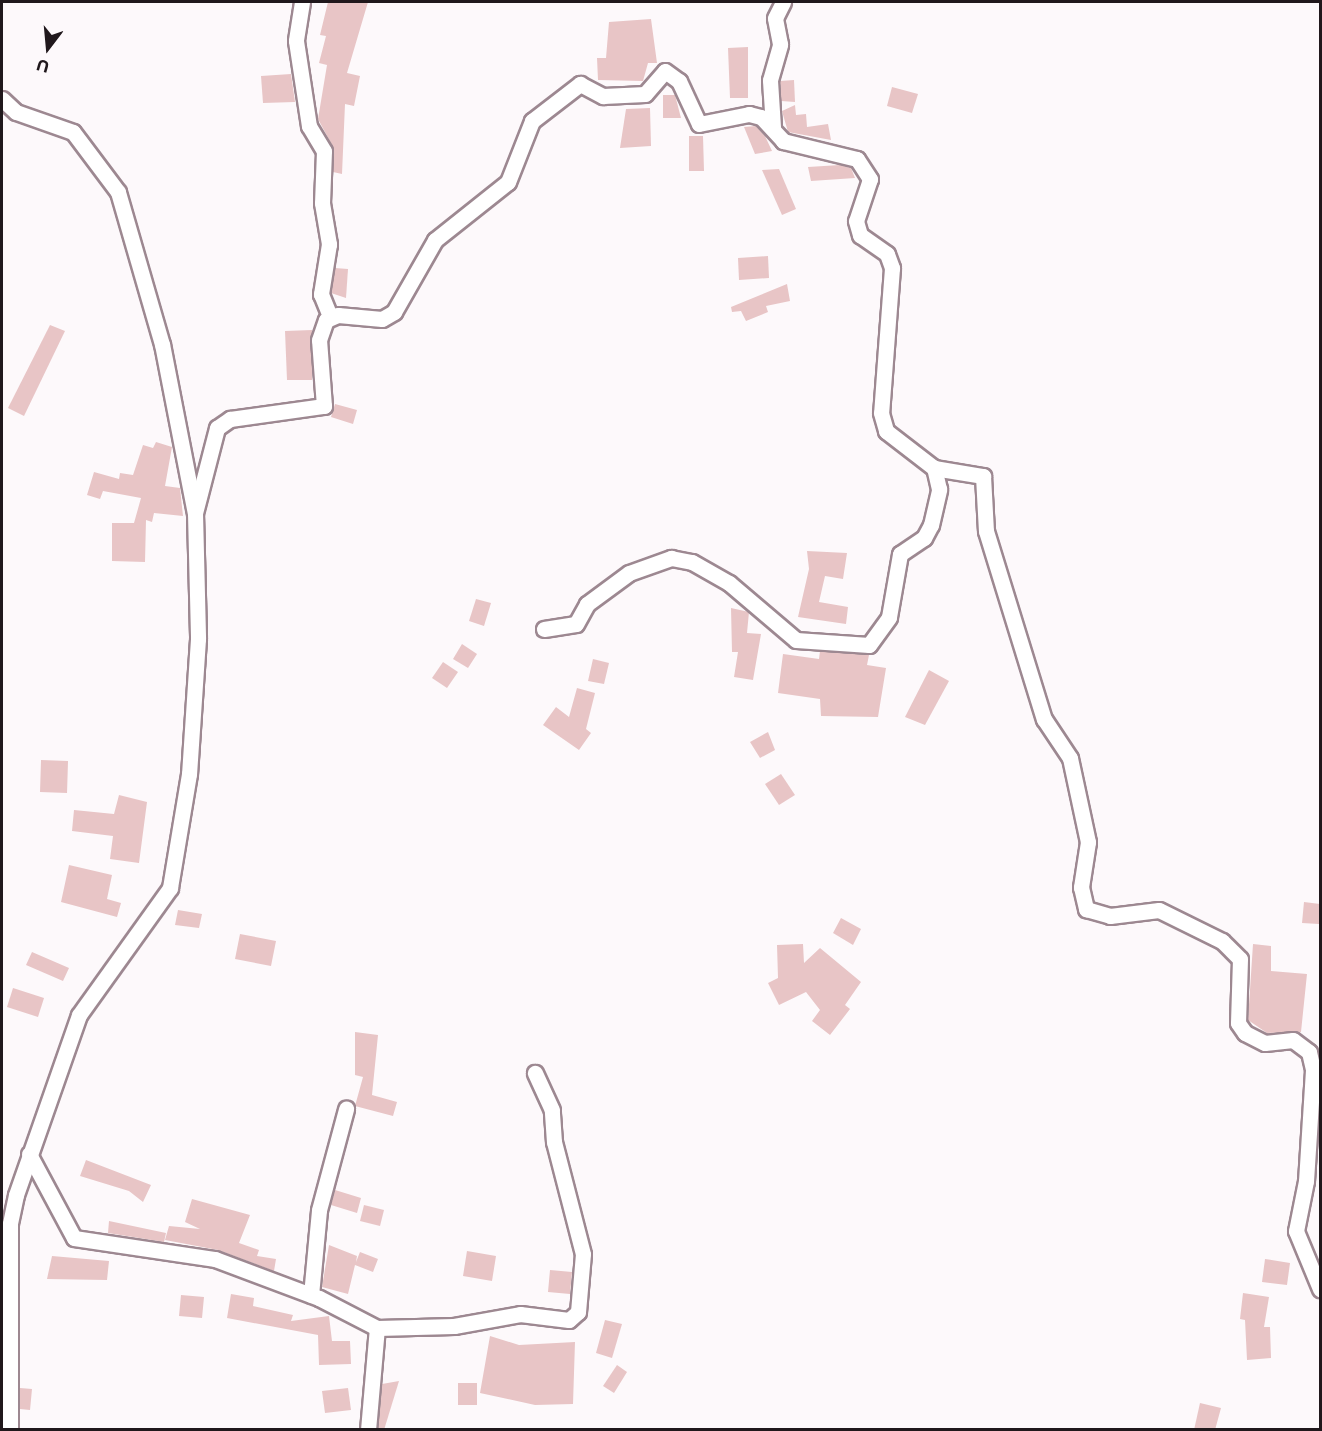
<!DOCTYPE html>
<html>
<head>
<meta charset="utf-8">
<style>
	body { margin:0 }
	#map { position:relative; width:1322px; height:1431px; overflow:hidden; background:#fdf9fb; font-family:Montserrat,sans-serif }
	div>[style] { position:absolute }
	.building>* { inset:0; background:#e8c5c6 }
	.roads { filter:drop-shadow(2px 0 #9d8891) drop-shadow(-2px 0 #9d8891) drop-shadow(0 2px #9d8891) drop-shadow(0 -2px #9d8891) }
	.minor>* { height:15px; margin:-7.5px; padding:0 7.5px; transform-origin:7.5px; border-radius:7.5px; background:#fff }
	span { translate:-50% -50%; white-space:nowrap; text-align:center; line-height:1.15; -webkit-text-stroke:4.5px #fdf9fb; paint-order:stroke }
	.frame { position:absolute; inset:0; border:3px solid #20181c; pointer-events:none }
	.north { position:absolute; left:18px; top:18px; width:60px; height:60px; -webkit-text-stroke:4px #fdf9fb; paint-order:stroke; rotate:196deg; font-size:16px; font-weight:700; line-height:24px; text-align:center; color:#20181c }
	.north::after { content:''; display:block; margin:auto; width:21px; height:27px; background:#20181c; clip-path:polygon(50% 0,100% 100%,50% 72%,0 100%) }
</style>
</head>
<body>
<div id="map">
	<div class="building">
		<i style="clip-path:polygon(328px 2px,368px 2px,347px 73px,360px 76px,354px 106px,345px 104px,342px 174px,333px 172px,333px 147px,318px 119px,327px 65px,319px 63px,326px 36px,320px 35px)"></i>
		<i style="clip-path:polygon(651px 19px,657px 63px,648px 63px,643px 81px,598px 80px,597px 58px,606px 58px,609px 22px)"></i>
		<i style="clip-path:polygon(748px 47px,748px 98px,730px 98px,728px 48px)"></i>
		<i style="clip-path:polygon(291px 74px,295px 102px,263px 103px,261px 76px)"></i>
		<i style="clip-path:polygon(794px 80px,795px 102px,781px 101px,780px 81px)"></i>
		<i style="clip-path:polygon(892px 87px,918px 94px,912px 113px,887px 106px)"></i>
		<i style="clip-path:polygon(663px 95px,675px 95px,681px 118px,663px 118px)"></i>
		<i style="clip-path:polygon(795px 105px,796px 115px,806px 114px,807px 127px,828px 124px,831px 140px,788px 132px,782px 111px)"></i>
		<i style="clip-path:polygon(650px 108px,651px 146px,620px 148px,626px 109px)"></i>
		<i style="clip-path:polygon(756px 126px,765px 136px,772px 151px,755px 154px,744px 127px)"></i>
		<i style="clip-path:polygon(689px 136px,703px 136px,704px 171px,689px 171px)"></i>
		<i style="clip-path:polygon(840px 165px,851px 168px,855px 178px,811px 181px,808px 167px)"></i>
		<i style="clip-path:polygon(779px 169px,796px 209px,782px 215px,762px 170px)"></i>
		<i style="clip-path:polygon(768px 256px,769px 278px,739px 280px,738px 258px)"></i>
		<i style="clip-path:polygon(335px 268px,348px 269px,346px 298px,331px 293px)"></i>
		<i style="clip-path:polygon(787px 284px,790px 301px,766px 306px,768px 312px,746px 321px,741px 311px,732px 312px,731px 307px)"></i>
		<i style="clip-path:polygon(50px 325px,65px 331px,24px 416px,8px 408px)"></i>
		<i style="clip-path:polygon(312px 330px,312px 380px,287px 380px,285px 331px)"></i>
		<i style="clip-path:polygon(335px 404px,357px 410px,353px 424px,331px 417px)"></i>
		<i style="clip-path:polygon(156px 442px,172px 447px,165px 486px,180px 488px,183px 516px,154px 513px,152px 522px,146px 520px,145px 562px,112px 561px,112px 523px,134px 523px,141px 498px,103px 491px,100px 499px,87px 495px,94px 472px,119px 479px,120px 473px,133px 475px,143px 445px,153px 448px)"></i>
		<i style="clip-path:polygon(807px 551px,847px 553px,843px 579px,825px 576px,819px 602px,848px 607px,846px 624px,798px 617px,809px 569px)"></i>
		<i style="clip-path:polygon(476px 599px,491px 603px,484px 626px,469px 621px)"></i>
		<i style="clip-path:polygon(731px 608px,749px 612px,747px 633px,761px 634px,753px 680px,734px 677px,738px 652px,732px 652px)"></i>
		<i style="clip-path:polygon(462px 644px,477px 654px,468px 668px,453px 659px)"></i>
		<i style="clip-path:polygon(820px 651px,869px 655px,867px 665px,886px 668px,878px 717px,821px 716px,820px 699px,778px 693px,783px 654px,819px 659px)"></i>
		<i style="clip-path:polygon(593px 659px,609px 663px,604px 684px,588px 681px)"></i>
		<i style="clip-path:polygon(443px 662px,458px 672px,447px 688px,432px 678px)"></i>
		<i style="clip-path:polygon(929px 670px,949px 681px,925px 725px,905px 717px)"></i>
		<i style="clip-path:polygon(577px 688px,595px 693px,586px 729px,591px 733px,579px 750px,543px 725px,556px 707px,569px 717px)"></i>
		<i style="clip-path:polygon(768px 732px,775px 750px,760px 758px,750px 742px)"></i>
		<i style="clip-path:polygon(41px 760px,68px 761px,67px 793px,40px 792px)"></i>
		<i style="clip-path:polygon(781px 774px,795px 795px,779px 805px,765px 784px)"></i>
		<i style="clip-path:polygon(119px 795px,147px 802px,139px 863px,110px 859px,113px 836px,72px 831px,74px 810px,114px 814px)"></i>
		<i style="clip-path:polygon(69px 865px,112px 875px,107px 899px,121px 903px,117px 917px,61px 902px)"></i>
		<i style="clip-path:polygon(1304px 902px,1320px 904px,1319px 924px,1302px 923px)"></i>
		<i style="clip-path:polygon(178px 910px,202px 914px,199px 928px,175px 925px)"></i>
		<i style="clip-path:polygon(841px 918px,861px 929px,853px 945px,833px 933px)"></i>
		<i style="clip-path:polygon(240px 934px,276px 941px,271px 966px,235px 959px)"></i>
		<i style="clip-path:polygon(803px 944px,804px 963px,820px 948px,861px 982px,845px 1005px,850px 1009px,830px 1035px,812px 1021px,820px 1010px,806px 992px,779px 1005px,768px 983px,778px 978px,777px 945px)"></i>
		<i style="clip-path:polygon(1253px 944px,1271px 946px,1271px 971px,1307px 974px,1301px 1032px,1267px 1033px,1248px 1020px)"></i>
		<i style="clip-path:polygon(32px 952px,69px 968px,63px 981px,26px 965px)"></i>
		<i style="clip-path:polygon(13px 988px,44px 998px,38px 1017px,7px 1007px)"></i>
		<i style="clip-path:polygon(355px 1032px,378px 1035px,372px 1095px,397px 1102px,393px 1116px,355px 1106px,363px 1077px,355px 1075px)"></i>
		<i style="clip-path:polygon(86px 1160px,151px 1185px,143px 1202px,129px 1191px,80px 1176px)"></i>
		<i style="clip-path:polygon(335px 1190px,361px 1198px,357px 1213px,331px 1205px)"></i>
		<i style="clip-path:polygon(192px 1199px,250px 1215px,239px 1243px,259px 1250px,257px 1256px,276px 1259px,274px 1271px,218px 1250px,165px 1240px,169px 1226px,200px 1229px,185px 1222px)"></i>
		<i style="clip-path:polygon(364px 1205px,384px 1210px,380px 1226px,360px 1221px)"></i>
		<i style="clip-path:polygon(109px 1221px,166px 1233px,164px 1242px,108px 1233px)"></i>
		<i style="clip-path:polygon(329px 1245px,357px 1256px,356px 1262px,360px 1252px,378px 1259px,373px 1272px,355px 1265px,348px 1294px,322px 1287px)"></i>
		<i style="clip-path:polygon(467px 1251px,496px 1256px,492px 1281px,463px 1276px)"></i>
		<i style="clip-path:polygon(52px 1256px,109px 1261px,107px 1280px,47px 1279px)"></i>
		<i style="clip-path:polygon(1265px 1259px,1290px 1263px,1287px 1285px,1262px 1282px)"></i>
		<i style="clip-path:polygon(550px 1270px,572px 1272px,570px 1294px,548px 1292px)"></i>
		<i style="clip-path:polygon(1243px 1293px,1269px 1297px,1264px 1327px,1270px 1327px,1271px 1358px,1247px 1360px,1245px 1320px,1240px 1319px)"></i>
		<i style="clip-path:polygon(231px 1294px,254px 1298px,253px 1306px,293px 1315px,291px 1321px,329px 1316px,332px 1341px,350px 1341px,351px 1364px,319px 1365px,318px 1335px,227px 1318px)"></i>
		<i style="clip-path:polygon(181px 1295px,204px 1297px,202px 1318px,179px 1316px)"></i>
		<i style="clip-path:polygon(605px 1320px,622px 1324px,612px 1358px,596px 1353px)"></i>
		<i style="clip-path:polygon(490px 1336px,519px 1345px,575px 1342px,573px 1404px,535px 1405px,480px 1393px)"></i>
		<i style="clip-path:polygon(617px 1365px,627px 1372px,614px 1393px,603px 1386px)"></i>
		<i style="clip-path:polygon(399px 1381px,384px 1430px,378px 1430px,382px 1384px)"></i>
		<i style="clip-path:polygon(458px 1383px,477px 1383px,477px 1405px,458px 1405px)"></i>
		<i style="clip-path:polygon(20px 1388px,32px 1389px,30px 1410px,20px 1409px)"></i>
		<i style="clip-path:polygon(348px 1388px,351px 1410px,325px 1413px,322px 1391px)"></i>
		<i style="clip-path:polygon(1200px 1403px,1221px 1408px,1215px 1430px,1194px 1430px)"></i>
	</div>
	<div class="roads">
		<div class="minor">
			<i style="left:302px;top:2px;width:39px;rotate:99deg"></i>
			<i style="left:296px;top:41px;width:86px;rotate:81.3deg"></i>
			<i style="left:309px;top:126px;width:29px;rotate:59deg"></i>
			<i style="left:324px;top:151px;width:52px;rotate:92.2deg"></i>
			<i style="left:322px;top:203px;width:42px;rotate:80.3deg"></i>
			<i style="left:329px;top:244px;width:51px;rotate:99.1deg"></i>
			<i style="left:321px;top:294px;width:24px;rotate:68deg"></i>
			<i style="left:2px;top:99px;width:19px;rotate:43deg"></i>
			<i style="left:16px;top:112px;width:60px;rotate:19.3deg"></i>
			<i style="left:73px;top:132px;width:75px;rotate:53.1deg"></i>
			<i style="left:118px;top:192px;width:158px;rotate:73.9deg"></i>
			<i style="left:162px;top:344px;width:172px;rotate:79deg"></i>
			<i style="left:195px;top:513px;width:126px;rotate:88.6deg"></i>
			<i style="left:198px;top:639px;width:135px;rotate:93.8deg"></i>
			<i style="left:189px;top:774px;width:116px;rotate:99.5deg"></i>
			<i style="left:170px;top:888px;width:156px;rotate:125.6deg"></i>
			<i style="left:79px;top:1015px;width:191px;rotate:109.3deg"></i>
			<i style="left:16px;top:1195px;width:30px;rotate:102deg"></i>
			<i style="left:10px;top:1224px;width:206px;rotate:90deg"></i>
			<i style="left:773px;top:127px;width:47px;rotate:-93.7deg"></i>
			<i style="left:770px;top:80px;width:37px;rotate:-74deg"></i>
			<i style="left:780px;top:44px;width:26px;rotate:-101deg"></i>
			<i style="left:775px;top:18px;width:18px;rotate:-63deg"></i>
			<i style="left:195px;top:513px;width:88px;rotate:-75.5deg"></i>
			<i style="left:217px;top:428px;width:16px;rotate:-35deg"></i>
			<i style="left:230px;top:419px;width:95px;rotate:-7.9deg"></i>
			<i style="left:324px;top:406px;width:66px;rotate:-94.3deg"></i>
			<i style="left:319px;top:340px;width:21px;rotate:-71deg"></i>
			<i style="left:326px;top:320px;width:13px;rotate:-23deg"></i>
			<i style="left:338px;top:315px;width:44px;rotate:5.2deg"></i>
			<i style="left:382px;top:319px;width:14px;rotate:-30deg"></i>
			<i style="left:394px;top:312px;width:83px;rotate:-60.3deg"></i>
			<i style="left:435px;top:240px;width:93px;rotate:-38.5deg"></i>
			<i style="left:508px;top:182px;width:66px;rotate:-68.5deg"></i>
			<i style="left:532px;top:121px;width:61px;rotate:-37.6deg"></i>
			<i style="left:580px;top:84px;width:26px;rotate:28deg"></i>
			<i style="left:603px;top:96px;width:42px;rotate:-2.7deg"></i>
			<i style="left:645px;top:94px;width:30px;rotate:-49deg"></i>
			<i style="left:665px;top:71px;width:17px;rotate:36deg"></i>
			<i style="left:679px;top:81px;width:47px;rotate:65.1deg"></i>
			<i style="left:699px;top:124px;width:51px;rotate:-11.3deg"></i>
			<i style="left:749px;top:114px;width:12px;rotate:14deg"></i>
			<i style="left:761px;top:117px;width:33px;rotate:47deg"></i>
			<i style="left:783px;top:141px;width:76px;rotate:13.7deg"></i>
			<i style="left:857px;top:159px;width:24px;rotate:57deg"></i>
			<i style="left:870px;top:179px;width:44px;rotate:108.4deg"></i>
			<i style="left:856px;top:221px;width:15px;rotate:74deg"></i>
			<i style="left:860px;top:235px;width:33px;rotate:35deg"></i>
			<i style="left:887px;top:254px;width:15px;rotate:70deg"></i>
			<i style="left:892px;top:268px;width:145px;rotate:94.3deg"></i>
			<i style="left:881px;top:413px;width:19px;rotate:74deg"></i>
			<i style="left:886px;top:431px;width:61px;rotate:37.6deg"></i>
			<i style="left:934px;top:468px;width:50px;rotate:9.3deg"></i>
			<i style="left:983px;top:476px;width:55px;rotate:86.9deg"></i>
			<i style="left:986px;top:531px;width:197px;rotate:72.9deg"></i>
			<i style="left:1044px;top:719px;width:47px;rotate:56.3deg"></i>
			<i style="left:1070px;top:758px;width:86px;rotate:77.9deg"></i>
			<i style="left:1088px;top:842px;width:46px;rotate:98.8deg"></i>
			<i style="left:1081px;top:887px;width:23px;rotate:77deg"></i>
			<i style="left:1086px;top:909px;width:25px;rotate:16deg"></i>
			<i style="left:1110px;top:916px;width:49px;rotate:-7deg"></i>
			<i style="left:1159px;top:910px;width:70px;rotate:26.2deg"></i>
			<i style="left:1222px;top:941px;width:25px;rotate:45deg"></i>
			<i style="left:1240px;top:959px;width:64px;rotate:91.8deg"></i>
			<i style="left:1238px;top:1023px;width:12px;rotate:55deg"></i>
			<i style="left:1245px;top:1033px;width:22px;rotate:27deg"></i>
			<i style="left:1265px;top:1043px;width:28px;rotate:-6deg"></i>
			<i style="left:1293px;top:1040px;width:20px;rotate:37deg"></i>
			<i style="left:1309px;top:1052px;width:18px;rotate:77deg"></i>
			<i style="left:1313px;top:1070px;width:111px;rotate:93.6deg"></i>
			<i style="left:1306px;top:1181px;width:51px;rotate:101.3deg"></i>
			<i style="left:1296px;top:1231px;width:63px;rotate:67.5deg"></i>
			<i style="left:544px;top:629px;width:32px;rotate:-9deg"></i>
			<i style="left:576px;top:624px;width:23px;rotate:-61deg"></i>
			<i style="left:587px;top:604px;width:52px;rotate:-36.4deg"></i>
			<i style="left:629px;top:573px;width:45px;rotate:-19.7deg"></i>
			<i style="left:671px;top:558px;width:21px;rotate:11deg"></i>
			<i style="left:692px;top:562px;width:43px;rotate:29.6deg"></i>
			<i style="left:729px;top:583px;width:88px;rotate:40.4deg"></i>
			<i style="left:796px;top:640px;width:73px;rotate:3.9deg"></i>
			<i style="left:869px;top:645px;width:34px;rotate:-54deg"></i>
			<i style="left:889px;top:617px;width:64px;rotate:-80.1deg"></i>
			<i style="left:900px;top:554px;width:29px;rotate:-34deg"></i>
			<i style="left:924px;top:538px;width:15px;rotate:-62deg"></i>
			<i style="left:931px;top:525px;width:37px;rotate:-77deg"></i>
			<i style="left:939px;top:489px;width:22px;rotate:-103deg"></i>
			<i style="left:29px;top:1154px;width:95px;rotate:61.8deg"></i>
			<i style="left:74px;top:1238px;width:143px;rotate:8.5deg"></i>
			<i style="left:215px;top:1259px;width:111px;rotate:20.6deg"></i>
			<i style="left:319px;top:1298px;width:65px;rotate:27.3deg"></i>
			<i style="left:311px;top:1295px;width:85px;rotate:-84.6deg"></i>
			<i style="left:319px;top:1210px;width:105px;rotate:-75deg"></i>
			<i style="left:368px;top:1430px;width:102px;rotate:-85deg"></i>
			<i style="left:377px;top:1328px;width:77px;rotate:-1.5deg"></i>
			<i style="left:454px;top:1326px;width:67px;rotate:-10.3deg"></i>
			<i style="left:520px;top:1314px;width:49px;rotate:7deg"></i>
			<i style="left:569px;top:1320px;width:12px;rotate:-42deg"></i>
			<i style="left:578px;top:1312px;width:58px;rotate:-85.1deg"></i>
			<i style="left:583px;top:1254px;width:116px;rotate:-104.5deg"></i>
			<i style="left:554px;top:1142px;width:32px;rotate:-94deg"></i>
			<i style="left:552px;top:1110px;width:41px;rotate:-114.7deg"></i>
		</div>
	</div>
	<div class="frame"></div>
	<div class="north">U</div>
</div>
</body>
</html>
